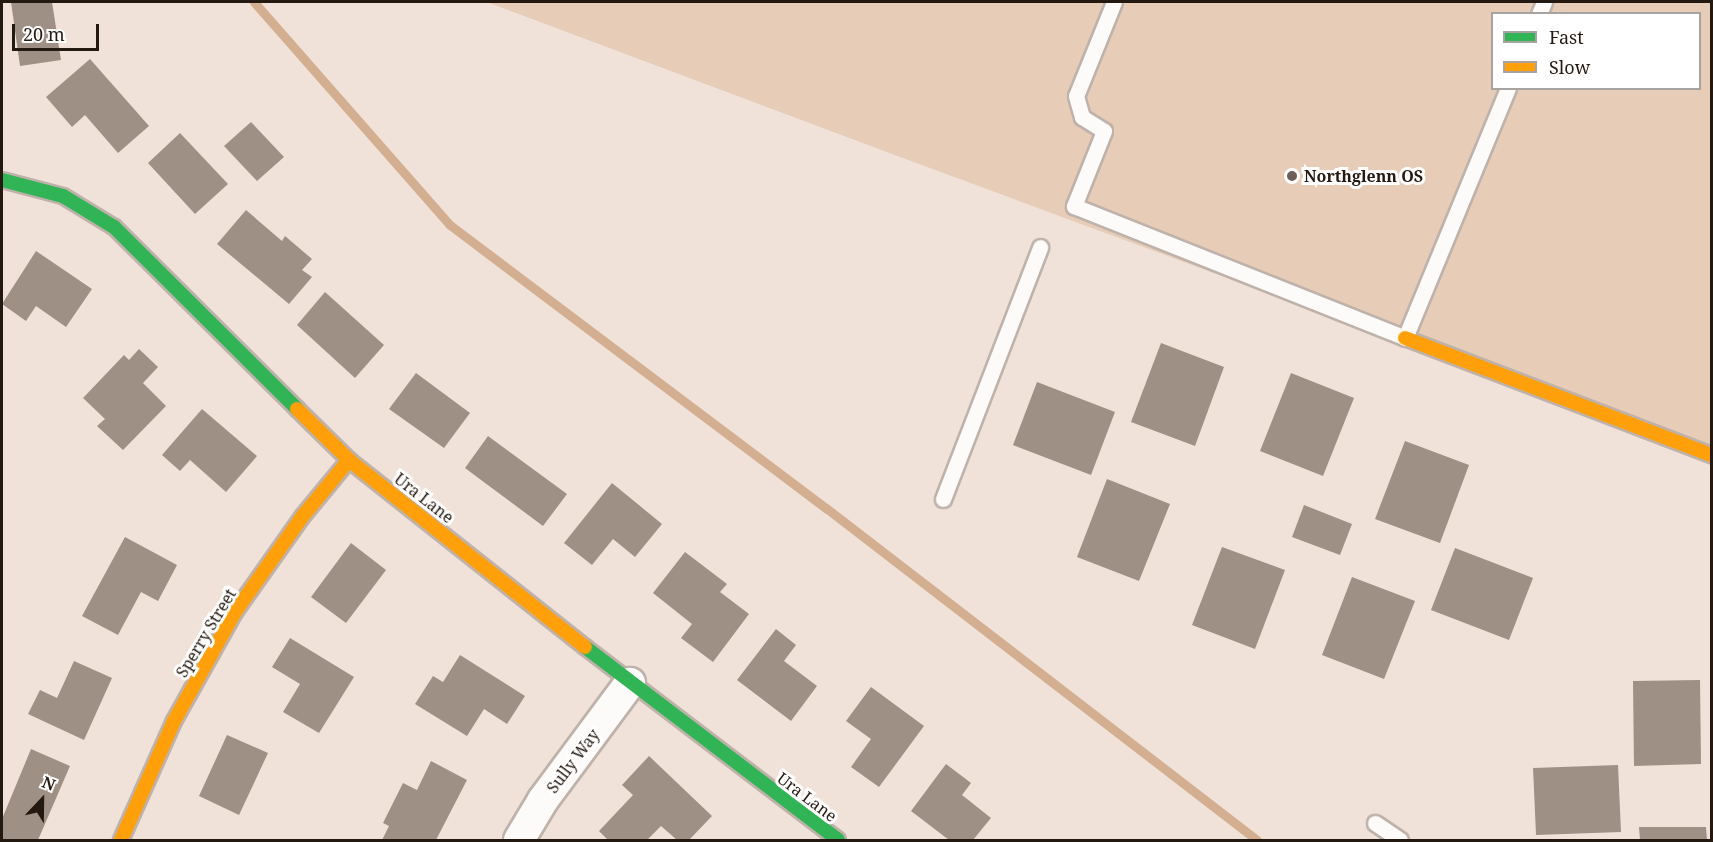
<!DOCTYPE html>
<html>
<head>
<meta charset="utf-8">
<style>
	body { margin:0 }
	#map { position:relative; width:1713px; height:842px; overflow:hidden; background:#f0e2d8; font-family:"Noto Serif",serif }
	div>[style] { position:absolute }
	.green>* { inset:0; background:#e7ccb8 }
	.stream>* { height:9px; margin:-4.5px; padding:0 4.5px; transform-origin:4.5px; border-radius:4.5px; background:#d3ae91 }
	.building>* { inset:0; background:#9e9084 }
	.roads { filter:drop-shadow(2px 0 #beb2aa) drop-shadow(-2px 0 #beb2aa) drop-shadow(0 2px #beb2aa) drop-shadow(0 -2px #beb2aa) }
	.lane>* { height:15px; margin:-7.5px; padding:0 7.5px; transform-origin:7.5px; border-radius:7.5px; background:#fdfbf9 }
	.street>* { height:30px; margin:-15px; padding:0 15px; transform-origin:15px; border-radius:15px; background:#fdfbf9 }
	.fast>* { height:14px; margin:-7px; padding:0 7px; transform-origin:7px; border-radius:7px; background:#30b455 }
	.slow>* { height:14px; margin:-7px; padding:0 7px; transform-origin:7px; border-radius:7px; background:#ff9f0a }
	.dots>* { width:16px; height:16px; translate:-50% -50%; box-sizing:border-box; border:3px solid #fff; border-radius:50% }
	span { translate:-50% -50%; white-space:nowrap; text-align:center; line-height:1.15; -webkit-text-stroke:6px #fff; paint-order:stroke }
	.poi-label { font-size:16px; color:#241911; font-weight:700 }
	.left { translate:0 -50%; text-align:left }
	.street-label { font-size:16px; color:#241911 }
	.frame { position:absolute; inset:0; border:3px solid #241911; pointer-events:none }
	.legend { position:absolute; left:1491px; top:12px; width:210px; height:78px; box-sizing:border-box; background:#fff; border:2px solid #a7a3a0; margin:0; padding:8px 10px; list-style:none; font-size:18px; color:#241911 }
	.legend li { display:flex; align-items:center; gap:12px; height:30px }
	.legend b { width:30px; border:2px solid #a7a3a0 }
	.north { position:absolute; left:12px; top:770px; width:60px; height:60px; -webkit-text-stroke:4px #fff; paint-order:stroke; rotate:22deg; font-size:16px; font-weight:700; line-height:24px; text-align:center; color:#241911 }
	.north::after { content:''; display:block; margin:auto; width:21px; height:27px; background:#241911; clip-path:polygon(50% 0,100% 100%,50% 72%,0 100%) }
	.scale { position:absolute; left:12px; top:24px; width:87px; height:27px; box-sizing:border-box; border:3px solid #241911; border-top:0; padding-left:8px; font-size:18px; line-height:21px; white-space:nowrap; color:#241911; -webkit-text-stroke:4px #fff; paint-order:stroke }
</style>
</head>
<body>
<div id="map">
	<div class="green">
		<i style="clip-path:polygon(evenodd,487px 2px,1711px 2px,1711px 457px,892px 154px,487px 2px,1492px 14px,1700px 14px,1700px 88px,1492px 88px,1492px 14px)"></i>
	</div>
	<div class="stream">
		<i style="left:254px;top:2px;width:297px;rotate:48.7deg"></i>
		<i style="left:450px;top:225px;width:471px;rotate:37deg"></i>
		<i style="left:826px;top:508px;width:544px;rotate:37.61deg"></i>
	</div>
	<div class="building">
		<i style="clip-path:polygon(11px 2px,52px 2px,61px 60px,20px 66px)"></i>
		<i style="clip-path:polygon(90px 59px,149px 126px,118px 153px,85px 115px,72px 127px,46px 97px)"></i>
		<i style="clip-path:polygon(251px 122px,284px 157px,257px 181px,224px 146px)"></i>
		<i style="clip-path:polygon(180px 133px,228px 184px,195px 214px,148px 163px)"></i>
		<i style="clip-path:polygon(246px 210px,282px 241px,285px 236px,312px 259px,302px 270px,312px 277px,289px 304px,217px 244px)"></i>
		<i style="clip-path:polygon(36px 251px,92px 289px,66px 327px,36px 306px,26px 321px,2px 304px)"></i>
		<i style="clip-path:polygon(325px 292px,384px 345px,355px 378px,297px 325px)"></i>
		<i style="clip-path:polygon(1161px 343px,1224px 367px,1195px 446px,1131px 422px)"></i>
		<i style="clip-path:polygon(139px 349px,158px 367px,143px 383px,166px 406px,123px 450px,97px 426px,105px 419px,83px 398px,124px 355px,129px 360px)"></i>
		<i style="clip-path:polygon(416px 373px,470px 413px,444px 448px,389px 409px)"></i>
		<i style="clip-path:polygon(1291px 373px,1354px 398px,1323px 476px,1260px 451px)"></i>
		<i style="clip-path:polygon(1037px 382px,1115px 412px,1091px 475px,1013px 445px)"></i>
		<i style="clip-path:polygon(202px 409px,257px 456px,226px 492px,190px 460px,180px 471px,162px 455px)"></i>
		<i style="clip-path:polygon(488px 436px,567px 494px,543px 526px,465px 468px)"></i>
		<i style="clip-path:polygon(1405px 441px,1469px 465px,1440px 543px,1375px 519px)"></i>
		<i style="clip-path:polygon(1107px 479px,1170px 504px,1139px 581px,1077px 557px)"></i>
		<i style="clip-path:polygon(612px 483px,662px 524px,635px 557px,613px 539px,592px 565px,564px 543px)"></i>
		<i style="clip-path:polygon(1304px 505px,1352px 524px,1340px 555px,1292px 537px)"></i>
		<i style="clip-path:polygon(125px 537px,177px 565px,158px 601px,141px 592px,118px 635px,82px 616px)"></i>
		<i style="clip-path:polygon(351px 543px,386px 570px,346px 623px,311px 597px)"></i>
		<i style="clip-path:polygon(1222px 547px,1285px 570px,1255px 649px,1192px 625px)"></i>
		<i style="clip-path:polygon(1455px 548px,1533px 578px,1509px 640px,1431px 610px)"></i>
		<i style="clip-path:polygon(685px 552px,727px 584px,720px 592px,749px 614px,713px 662px,681px 638px,692px 624px,653px 593px)"></i>
		<i style="clip-path:polygon(1352px 577px,1415px 601px,1384px 679px,1322px 655px)"></i>
		<i style="clip-path:polygon(776px 629px,796px 645px,784px 661px,817px 686px,791px 721px,737px 680px)"></i>
		<i style="clip-path:polygon(290px 638px,354px 677px,319px 733px,283px 712px,300px 684px,272px 667px)"></i>
		<i style="clip-path:polygon(460px 655px,525px 696px,507px 724px,484px 709px,467px 736px,415px 704px,433px 676px,443px 682px)"></i>
		<i style="clip-path:polygon(74px 661px,112px 678px,84px 740px,28px 714px,40px 690px,57px 698px)"></i>
		<i style="clip-path:polygon(1700px 680px,1701px 764px,1634px 766px,1633px 681px)"></i>
		<i style="clip-path:polygon(871px 687px,924px 726px,879px 787px,851px 767px,871px 739px,846px 721px)"></i>
		<i style="clip-path:polygon(227px 735px,268px 753px,239px 815px,199px 796px)"></i>
		<i style="clip-path:polygon(31px 749px,70px 766px,38px 840px,2px 840px,2px 819px)"></i>
		<i style="clip-path:polygon(649px 756px,712px 816px,689px 840px,677px 840px,661px 826px,647px 840px,608px 840px,599px 831px,633px 795px,622px 785px)"></i>
		<i style="clip-path:polygon(431px 761px,467px 780px,436px 840px,382px 840px,389px 826px,383px 823px,403px 783px,417px 790px)"></i>
		<i style="clip-path:polygon(946px 764px,971px 783px,962px 795px,991px 818px,973px 840px,949px 840px,911px 811px)"></i>
		<i style="clip-path:polygon(1618px 765px,1621px 832px,1536px 835px,1533px 768px)"></i>
		<i style="clip-path:polygon(1639px 827px,1706px 827px,1707px 840px,1640px 840px)"></i>
	</div>
	<div class="roads">
		<div class="lane">
			<i style="left:1114px;top:2px;width:101px;rotate:112deg"></i>
			<i style="left:1076px;top:96px;width:22px;rotate:74deg"></i>
			<i style="left:1082px;top:117px;width:26px;rotate:32deg"></i>
			<i style="left:1104px;top:131px;width:81px;rotate:111.8deg"></i>
			<i style="left:1074px;top:206px;width:356px;rotate:21.7deg"></i>
			<i style="left:1405px;top:338px;width:270px;rotate:-67.6deg"></i>
			<i style="left:1539px;top:14px;width:13px;rotate:-67deg"></i>
			<i style="left:943px;top:499px;width:270px;rotate:-68.9deg"></i>
			<i style="left:1375px;top:823px;width:30px;rotate:34deg"></i>
		</div>
		<div class="street">
			<i style="left:519px;top:840px;width:47px;rotate:-59deg"></i>
			<i style="left:543px;top:800px;width:146px;rotate:-53.4deg"></i>
		</div>
		<div class="fast">
			<i style="left:2px;top:180px;width:63px;rotate:14.7deg"></i>
			<i style="left:63px;top:196px;width:60px;rotate:31.3deg"></i>
			<i style="left:114px;top:227px;width:258px;rotate:44.8deg"></i>
			<i style="left:585px;top:647px;width:318px;rotate:37.3deg"></i>
		</div>
		<div class="slow">
			<i style="left:1405px;top:338px;width:329px;rotate:20.9deg"></i>
			<i style="left:297px;top:409px;width:73px;rotate:44.4deg"></i>
			<i style="left:349px;top:460px;width:301px;rotate:38.4deg"></i>
			<i style="left:121px;top:840px;width:130px;rotate:-66deg"></i>
			<i style="left:174px;top:721px;width:125px;rotate:-60.8deg"></i>
			<i style="left:235px;top:612px;width:116px;rotate:-54.8deg"></i>
			<i style="left:302px;top:517px;width:74px;rotate:-50.5deg"></i>
		</div>
	</div>
	<div class="dots">
		<i style="left:1292px;top:176px;background:#6b5f57"></i>
	</div>
	<div class="poi-label">
		<span class="left" style="left:1304px;top:176px">Northglenn OS</span>
	</div>
	<div class="street-label">
		<span style="left:424px;top:498px;rotate:38deg">Ura Lane</span>
		<span style="left:206px;top:633px;rotate:-59deg">Sperry Street</span>
		<span style="left:573px;top:761px;rotate:-53deg">Sully Way</span>
		<span style="left:807px;top:797px;rotate:37deg">Ura Lane</span>
	</div>
	<div class="frame"></div>
	<ul class="legend">
	<li><b style="height:8px;background:#30b455"></b>Fast</li>
	<li><b style="height:8px;background:#ff9f0a"></b>Slow</li>
	</ul>
	<div class="north">N</div>
	<div class="scale">20 m</div>
</div>
</body>
</html>
